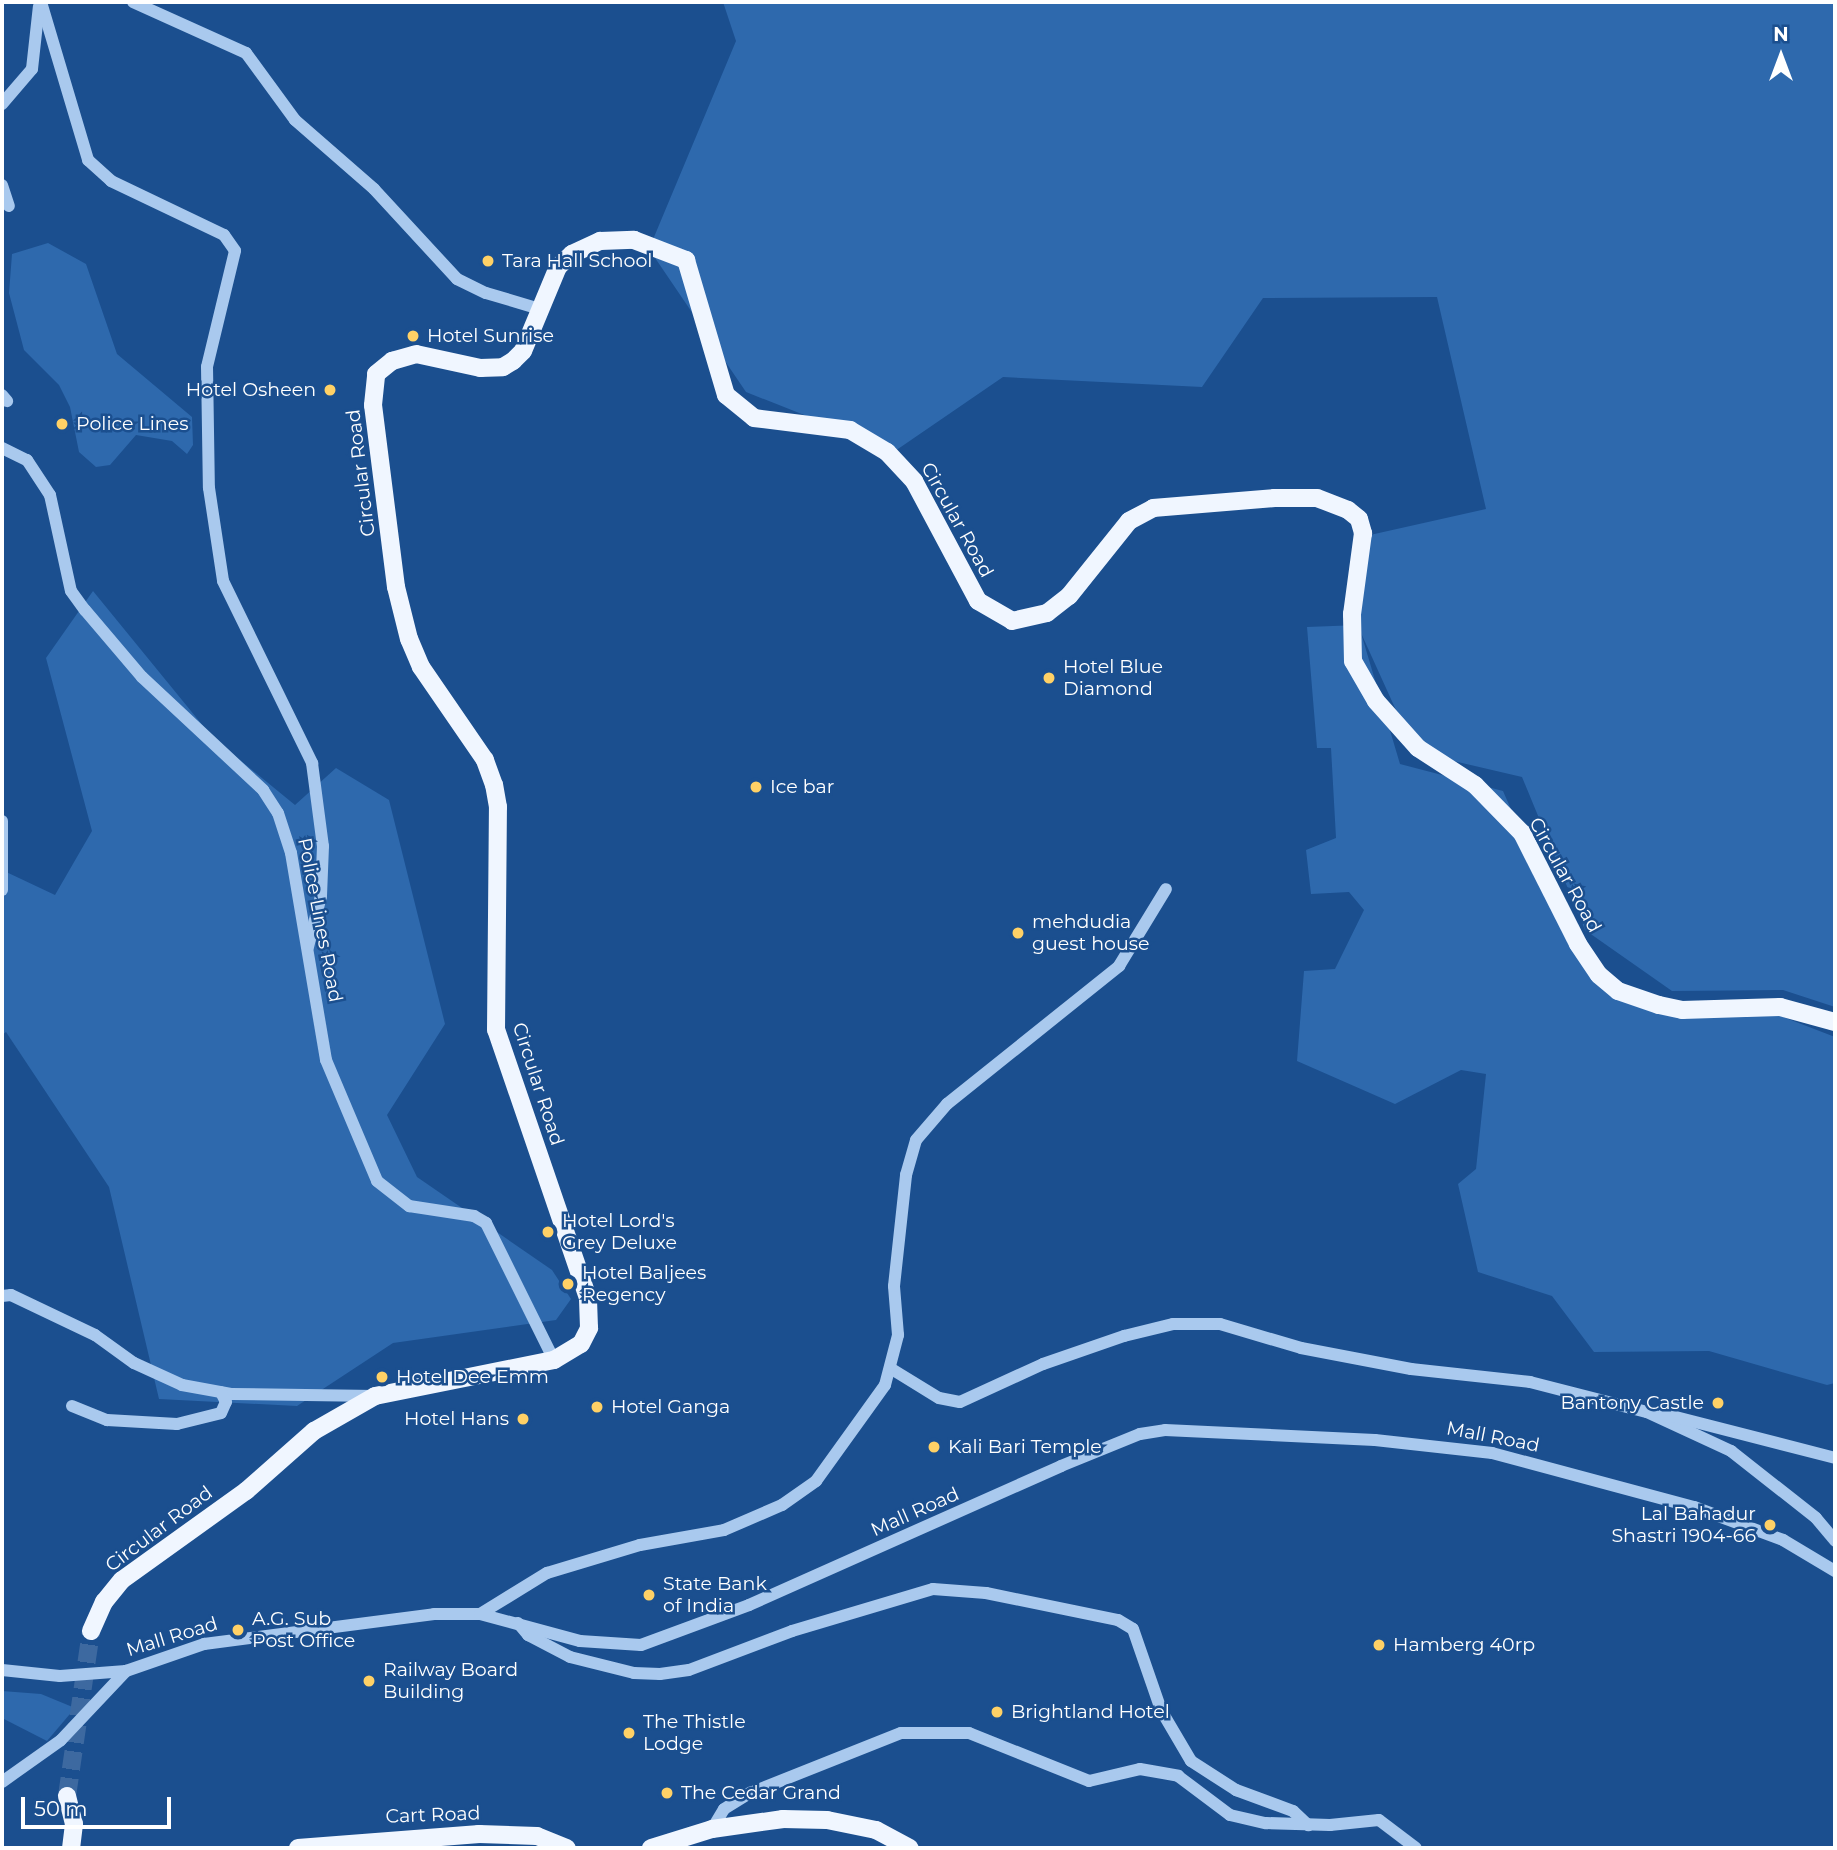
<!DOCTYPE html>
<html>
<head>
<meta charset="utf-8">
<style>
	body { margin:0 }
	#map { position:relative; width:1837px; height:1850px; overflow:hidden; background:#1b4f8f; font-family:Montserrat,sans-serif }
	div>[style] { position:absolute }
	.green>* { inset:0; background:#2e69ad }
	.major-tunnel>* { height:18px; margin-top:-9px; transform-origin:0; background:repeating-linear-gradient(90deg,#3d69a0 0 18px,transparent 0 27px) }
	.minor>* { height:12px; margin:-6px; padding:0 6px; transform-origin:6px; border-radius:6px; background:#a9c9ee }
	.major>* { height:18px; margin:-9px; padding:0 9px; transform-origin:9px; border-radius:9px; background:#f0f6ff }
	.dots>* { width:19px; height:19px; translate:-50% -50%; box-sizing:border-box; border:4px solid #1b4f8f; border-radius:50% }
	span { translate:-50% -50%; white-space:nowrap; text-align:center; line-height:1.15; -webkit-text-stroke:5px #1b4f8f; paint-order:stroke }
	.poi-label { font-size:19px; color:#fff }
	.left { translate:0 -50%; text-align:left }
	.right { translate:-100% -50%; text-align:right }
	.street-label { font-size:19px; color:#fff }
	.frame { position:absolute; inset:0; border:4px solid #fff; pointer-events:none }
	.north { position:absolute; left:1746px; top:21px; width:70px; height:70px; -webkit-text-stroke:5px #1b4f8f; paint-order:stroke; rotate:0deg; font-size:19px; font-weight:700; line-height:28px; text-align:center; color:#fff }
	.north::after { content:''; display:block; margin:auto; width:24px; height:32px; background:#fff; clip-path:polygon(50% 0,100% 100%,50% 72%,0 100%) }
	.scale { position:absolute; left:21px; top:1797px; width:150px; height:32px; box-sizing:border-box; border:4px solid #fff; border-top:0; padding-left:9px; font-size:21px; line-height:24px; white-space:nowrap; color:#fff; -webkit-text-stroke:5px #1b4f8f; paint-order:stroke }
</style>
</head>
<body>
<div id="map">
	<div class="green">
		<i style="clip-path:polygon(723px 2px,1835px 2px,1835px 1007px,1783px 990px,1672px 991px,1585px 930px,1522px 777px,1415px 752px,1361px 633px,1400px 764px,1503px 791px,1573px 950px,1656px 1014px,1778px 1015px,1835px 1037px,1835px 1383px,1827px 1385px,1709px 1351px,1594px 1352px,1552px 1296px,1478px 1272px,1458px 1184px,1476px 1169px,1486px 1074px,1461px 1070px,1395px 1104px,1297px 1061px,1304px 971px,1335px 969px,1364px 910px,1349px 892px,1311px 894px,1306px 850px,1336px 838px,1331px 748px,1317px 748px,1307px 627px,1359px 625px,1370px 535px,1486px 509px,1437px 297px,1263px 298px,1202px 387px,1003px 377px,895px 451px,746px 392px,649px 249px,736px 41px)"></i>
		<i style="clip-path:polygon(48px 243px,86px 264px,117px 354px,192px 417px,193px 445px,187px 454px,172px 441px,136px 435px,110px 465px,96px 467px,79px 452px,70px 407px,59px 385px,24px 350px,9px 293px,12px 254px)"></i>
		<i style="clip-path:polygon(93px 591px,213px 738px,295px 805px,336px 768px,389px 800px,445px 1024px,387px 1115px,417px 1177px,552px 1270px,571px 1299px,556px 1320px,393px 1343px,297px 1406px,159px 1399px,109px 1187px,6px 1032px,2px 1035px,2px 870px,55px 895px,92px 831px,46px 658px)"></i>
		<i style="clip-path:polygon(2px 1691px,41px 1694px,75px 1708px,47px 1741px,2px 1718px)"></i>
	</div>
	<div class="major-tunnel">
		<i style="left:67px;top:1796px;width:167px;rotate:-81.7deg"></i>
	</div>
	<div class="minor">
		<i style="left:41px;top:2px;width:165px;rotate:73.4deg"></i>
		<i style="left:88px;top:160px;width:31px;rotate:42deg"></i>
		<i style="left:111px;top:181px;width:125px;rotate:25.5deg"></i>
		<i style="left:224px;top:235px;width:19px;rotate:55deg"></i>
		<i style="left:235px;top:251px;width:119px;rotate:103.6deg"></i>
		<i style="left:207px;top:367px;width:121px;rotate:89.1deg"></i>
		<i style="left:209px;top:488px;width:94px;rotate:81.4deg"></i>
		<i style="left:223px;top:581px;width:203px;rotate:63.9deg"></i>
		<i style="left:312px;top:763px;width:84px;rotate:82.5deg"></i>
		<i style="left:323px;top:846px;width:50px;rotate:92.3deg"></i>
		<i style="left:321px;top:896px;width:53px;rotate:104.3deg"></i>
		<i style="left:133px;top:2px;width:124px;rotate:24.3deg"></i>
		<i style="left:246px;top:53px;width:83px;rotate:53.8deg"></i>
		<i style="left:295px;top:120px;width:105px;rotate:41.1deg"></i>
		<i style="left:374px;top:189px;width:122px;rotate:47.3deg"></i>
		<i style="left:457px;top:279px;width:32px;rotate:26deg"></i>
		<i style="left:486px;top:293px;width:56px;rotate:16.5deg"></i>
		<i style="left:2px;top:104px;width:46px;rotate:-49.4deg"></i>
		<i style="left:32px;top:69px;width:63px;rotate:-83.7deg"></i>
		<i style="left:2px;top:185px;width:22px;rotate:72deg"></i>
		<i style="left:2px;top:395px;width:8px;rotate:50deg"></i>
		<i style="left:2px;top:448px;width:28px;rotate:26deg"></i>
		<i style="left:27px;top:460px;width:42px;rotate:56.7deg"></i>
		<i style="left:50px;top:495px;width:98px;rotate:77.7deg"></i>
		<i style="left:71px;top:591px;width:24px;rotate:54deg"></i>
		<i style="left:85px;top:610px;width:88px;rotate:49.6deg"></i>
		<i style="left:142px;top:677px;width:166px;rotate:43deg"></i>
		<i style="left:263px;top:790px;width:27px;rotate:57deg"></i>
		<i style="left:278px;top:813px;width:42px;rotate:72deg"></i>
		<i style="left:291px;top:853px;width:210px;rotate:80.4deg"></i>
		<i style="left:326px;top:1060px;width:131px;rotate:67.1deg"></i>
		<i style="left:377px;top:1181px;width:41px;rotate:38deg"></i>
		<i style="left:409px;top:1206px;width:66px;rotate:8.7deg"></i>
		<i style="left:474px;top:1216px;width:14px;rotate:30deg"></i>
		<i style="left:486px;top:1223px;width:153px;rotate:63.6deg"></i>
		<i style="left:2px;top:821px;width:69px;rotate:90deg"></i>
		<i style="left:2px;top:1296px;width:9px;rotate:-6deg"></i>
		<i style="left:11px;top:1295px;width:93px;rotate:25.5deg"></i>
		<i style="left:95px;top:1335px;width:48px;rotate:35.7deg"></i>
		<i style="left:134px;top:1363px;width:53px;rotate:24.6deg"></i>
		<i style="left:182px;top:1385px;width:51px;rotate:10.2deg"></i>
		<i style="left:232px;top:1394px;width:143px;rotate:0.8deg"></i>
		<i style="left:890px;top:1368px;width:57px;rotate:31.5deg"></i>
		<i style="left:939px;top:1398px;width:21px;rotate:11deg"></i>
		<i style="left:960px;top:1402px;width:91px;rotate:-24.6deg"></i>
		<i style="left:1043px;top:1364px;width:86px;rotate:-19.1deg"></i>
		<i style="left:1124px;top:1336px;width:50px;rotate:-13.8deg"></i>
		<i style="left:1173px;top:1324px;width:47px"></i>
		<i style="left:1220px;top:1324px;width:84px;rotate:16.5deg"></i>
		<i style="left:1301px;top:1348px;width:112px;rotate:10.8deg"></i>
		<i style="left:1411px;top:1369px;width:120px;rotate:6.2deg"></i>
		<i style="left:1530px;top:1382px;width:121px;rotate:14.4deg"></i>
		<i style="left:1647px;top:1412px;width:93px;rotate:24.9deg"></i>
		<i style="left:1731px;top:1451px;width:108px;rotate:38.2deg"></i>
		<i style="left:1816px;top:1518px;width:30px;rotate:50deg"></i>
		<i style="left:72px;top:1406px;width:38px;rotate:22deg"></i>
		<i style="left:107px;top:1420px;width:70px;rotate:3.3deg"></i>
		<i style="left:177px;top:1424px;width:45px;rotate:-14deg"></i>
		<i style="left:221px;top:1413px;width:12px;rotate:-66deg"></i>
		<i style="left:226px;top:1402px;width:11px;rotate:-117deg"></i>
		<i style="left:1664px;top:1414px;width:177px;rotate:14.4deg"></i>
		<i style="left:480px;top:1614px;width:79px;rotate:-31.5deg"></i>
		<i style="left:547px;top:1573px;width:97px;rotate:-16.8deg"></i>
		<i style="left:640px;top:1545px;width:85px;rotate:-10.1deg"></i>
		<i style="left:724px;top:1530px;width:63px;rotate:-23.3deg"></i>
		<i style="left:782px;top:1505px;width:42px;rotate:-35.2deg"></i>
		<i style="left:816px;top:1481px;width:118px;rotate:-54.3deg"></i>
		<i style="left:885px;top:1385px;width:52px;rotate:-75.4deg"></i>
		<i style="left:898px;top:1335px;width:49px;rotate:-94.7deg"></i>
		<i style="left:894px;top:1286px;width:112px;rotate:-83.8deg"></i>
		<i style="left:906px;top:1175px;width:36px;rotate:-74deg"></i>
		<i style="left:916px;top:1140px;width:48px;rotate:-49.3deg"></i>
		<i style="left:947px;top:1104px;width:221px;rotate:-38.7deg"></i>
		<i style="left:1119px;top:966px;width:90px;rotate:-58.6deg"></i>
		<i style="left:518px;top:1623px;width:16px;rotate:50deg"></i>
		<i style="left:528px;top:1635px;width:47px;rotate:27.6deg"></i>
		<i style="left:570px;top:1657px;width:66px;rotate:14deg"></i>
		<i style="left:634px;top:1673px;width:26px;rotate:2deg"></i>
		<i style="left:660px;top:1674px;width:29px;rotate:-8deg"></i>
		<i style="left:689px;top:1670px;width:110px;rotate:-20.7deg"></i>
		<i style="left:792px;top:1631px;width:147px;rotate:-16.6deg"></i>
		<i style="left:933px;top:1589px;width:53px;rotate:4.3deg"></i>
		<i style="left:986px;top:1593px;width:135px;rotate:11.6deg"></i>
		<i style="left:1118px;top:1620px;width:17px;rotate:31deg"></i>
		<i style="left:1133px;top:1629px;width:86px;rotate:70.9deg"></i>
		<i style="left:1161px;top:1710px;width:59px;rotate:59.5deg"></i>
		<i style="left:1191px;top:1761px;width:54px;rotate:32.8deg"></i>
		<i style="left:1236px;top:1790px;width:61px;rotate:20.2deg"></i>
		<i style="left:1293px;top:1811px;width:21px;rotate:43deg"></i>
		<i style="left:2px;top:1670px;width:58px;rotate:5.9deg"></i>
		<i style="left:60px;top:1676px;width:66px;rotate:-4.3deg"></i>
		<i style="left:126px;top:1671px;width:83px;rotate:-19.1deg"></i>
		<i style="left:204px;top:1644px;width:232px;rotate:-7.4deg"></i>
		<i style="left:434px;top:1614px;width:46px"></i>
		<i style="left:480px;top:1614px;width:104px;rotate:15.1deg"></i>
		<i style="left:580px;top:1641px;width:61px;rotate:3.8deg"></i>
		<i style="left:641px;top:1645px;width:115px;rotate:-20.3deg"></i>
		<i style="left:749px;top:1605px;width:342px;rotate:-24deg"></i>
		<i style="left:1061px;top:1466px;width:85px;rotate:-22.1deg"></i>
		<i style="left:1140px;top:1434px;width:25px;rotate:-9deg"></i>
		<i style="left:1165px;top:1430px;width:210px;rotate:2.7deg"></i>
		<i style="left:1375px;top:1440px;width:118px;rotate:6.3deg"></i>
		<i style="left:1492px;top:1453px;width:209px;rotate:15deg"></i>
		<i style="left:1694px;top:1507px;width:95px;rotate:20.3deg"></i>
		<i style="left:1783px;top:1540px;width:61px;rotate:30.8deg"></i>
		<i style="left:2px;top:1782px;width:72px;rotate:-35.4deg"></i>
		<i style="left:61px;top:1740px;width:95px;rotate:-46.7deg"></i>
		<i style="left:712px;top:1829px;width:23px;rotate:-59deg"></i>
		<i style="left:724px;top:1809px;width:31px;rotate:-32deg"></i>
		<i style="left:750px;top:1793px;width:162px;rotate:-21.7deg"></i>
		<i style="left:901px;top:1733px;width:68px"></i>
		<i style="left:969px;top:1733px;width:129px;rotate:21.8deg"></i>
		<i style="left:1089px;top:1781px;width:52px;rotate:-13.2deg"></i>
		<i style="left:1140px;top:1769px;width:39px;rotate:10deg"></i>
		<i style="left:1178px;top:1776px;width:65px;rotate:36.9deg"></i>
		<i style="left:1230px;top:1815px;width:37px;rotate:13deg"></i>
		<i style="left:1266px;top:1823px;width:64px;rotate:1.8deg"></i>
		<i style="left:1330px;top:1825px;width:49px;rotate:-5.8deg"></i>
		<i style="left:1379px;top:1820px;width:46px;rotate:37.1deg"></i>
	</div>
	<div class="major">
		<i style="left:91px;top:1631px;width:32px;rotate:-66deg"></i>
		<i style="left:104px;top:1602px;width:28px;rotate:-51deg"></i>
		<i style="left:122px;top:1580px;width:153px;rotate:-35.7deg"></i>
		<i style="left:246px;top:1491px;width:91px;rotate:-41.4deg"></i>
		<i style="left:314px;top:1431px;width:70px;rotate:-29.8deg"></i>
		<i style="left:375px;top:1396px;width:183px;rotate:-11.4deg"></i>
		<i style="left:554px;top:1360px;width:31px;rotate:-31deg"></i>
		<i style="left:581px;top:1344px;width:18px;rotate:-63deg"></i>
		<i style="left:589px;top:1328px;width:30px;rotate:-92deg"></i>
		<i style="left:588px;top:1298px;width:283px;rotate:-108.9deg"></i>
		<i style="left:496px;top:1030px;width:223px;rotate:-89.5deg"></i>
		<i style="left:498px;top:807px;width:22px;rotate:-100deg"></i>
		<i style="left:494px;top:785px;width:27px;rotate:-110deg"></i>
		<i style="left:485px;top:760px;width:113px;rotate:-124.5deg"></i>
		<i style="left:421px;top:667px;width:30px;rotate:-113deg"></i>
		<i style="left:409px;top:639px;width:54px;rotate:-104deg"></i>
		<i style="left:396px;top:587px;width:183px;rotate:-97.2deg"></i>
		<i style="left:373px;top:405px;width:31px;rotate:-84deg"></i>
		<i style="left:376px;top:374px;width:21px;rotate:-39deg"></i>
		<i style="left:392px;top:361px;width:25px;rotate:-16deg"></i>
		<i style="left:416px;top:354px;width:66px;rotate:12.3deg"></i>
		<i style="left:480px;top:368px;width:23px;rotate:-2deg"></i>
		<i style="left:503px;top:367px;width:12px;rotate:-31deg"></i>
		<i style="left:513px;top:361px;width:14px;rotate:-45deg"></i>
		<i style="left:523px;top:351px;width:91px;rotate:-67.4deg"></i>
		<i style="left:558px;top:267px;width:19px;rotate:-43deg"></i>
		<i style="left:572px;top:254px;width:31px;rotate:-25deg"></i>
		<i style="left:600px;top:241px;width:34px;rotate:-2deg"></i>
		<i style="left:634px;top:240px;width:56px;rotate:21deg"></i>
		<i style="left:686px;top:260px;width:141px;rotate:73.5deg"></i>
		<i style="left:726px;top:395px;width:36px;rotate:39deg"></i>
		<i style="left:754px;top:418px;width:97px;rotate:7.1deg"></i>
		<i style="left:850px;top:430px;width:43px;rotate:30.7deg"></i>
		<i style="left:887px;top:452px;width:40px;rotate:47deg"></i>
		<i style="left:914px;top:481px;width:136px;rotate:61.9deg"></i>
		<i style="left:978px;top:601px;width:39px;rotate:30deg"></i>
		<i style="left:1012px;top:621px;width:36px;rotate:-13deg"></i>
		<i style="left:1047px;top:613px;width:28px;rotate:-38deg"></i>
		<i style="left:1069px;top:596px;width:96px;rotate:-51.3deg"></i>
		<i style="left:1129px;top:521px;width:27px;rotate:-28deg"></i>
		<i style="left:1153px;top:508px;width:122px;rotate:-4.7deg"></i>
		<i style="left:1275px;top:498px;width:42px"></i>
		<i style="left:1317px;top:498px;width:33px;rotate:21deg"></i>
		<i style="left:1348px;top:510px;width:14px;rotate:39deg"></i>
		<i style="left:1359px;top:519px;width:15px;rotate:74deg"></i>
		<i style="left:1363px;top:533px;width:82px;rotate:97.7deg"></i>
		<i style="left:1352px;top:614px;width:47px;rotate:88.8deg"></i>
		<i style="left:1353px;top:661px;width:46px;rotate:60.1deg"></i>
		<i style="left:1376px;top:701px;width:63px;rotate:48.2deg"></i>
		<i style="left:1418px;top:748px;width:68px;rotate:33deg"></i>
		<i style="left:1475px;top:785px;width:67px;rotate:45.6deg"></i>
		<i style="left:1522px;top:833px;width:124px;rotate:63.2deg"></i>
		<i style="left:1578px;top:944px;width:37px;rotate:56deg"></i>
		<i style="left:1599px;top:975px;width:25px;rotate:40deg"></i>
		<i style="left:1618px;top:991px;width:43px;rotate:18.9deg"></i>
		<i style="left:1659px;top:1005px;width:24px;rotate:12deg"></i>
		<i style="left:1682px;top:1010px;width:98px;rotate:-1.8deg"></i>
		<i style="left:1780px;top:1007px;width:57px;rotate:15.3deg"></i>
		<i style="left:67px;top:1796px;width:29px;rotate:76deg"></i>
		<i style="left:74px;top:1824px;width:24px;rotate:97deg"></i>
		<i style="left:298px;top:1848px;width:182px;rotate:-4.4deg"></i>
		<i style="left:479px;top:1834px;width:58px;rotate:2deg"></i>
		<i style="left:537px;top:1836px;width:32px;rotate:22deg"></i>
		<i style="left:651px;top:1848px;width:64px;rotate:-17.3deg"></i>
		<i style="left:712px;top:1829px;width:72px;rotate:-8deg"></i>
		<i style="left:783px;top:1819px;width:44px;rotate:1.3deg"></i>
		<i style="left:827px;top:1820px;width:50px;rotate:11.5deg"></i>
		<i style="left:876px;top:1830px;width:38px;rotate:28deg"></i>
	</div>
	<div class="dots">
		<i style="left:488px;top:261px;background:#ffd166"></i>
		<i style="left:413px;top:336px;background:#ffd166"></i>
		<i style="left:330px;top:390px;background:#ffd166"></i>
		<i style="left:62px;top:424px;background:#ffd166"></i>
		<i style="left:1049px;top:678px;background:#ffd166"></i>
		<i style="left:756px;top:787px;background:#ffd166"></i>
		<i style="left:1018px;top:933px;background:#ffd166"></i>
		<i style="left:548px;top:1232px;background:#ffd166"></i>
		<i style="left:568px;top:1284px;background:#ffd166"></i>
		<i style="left:382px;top:1377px;background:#ffd166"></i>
		<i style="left:1718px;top:1403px;background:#ffd166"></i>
		<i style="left:597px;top:1407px;background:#ffd166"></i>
		<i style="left:523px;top:1419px;background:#ffd166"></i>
		<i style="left:934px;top:1447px;background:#ffd166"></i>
		<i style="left:1770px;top:1525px;background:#ffd166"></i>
		<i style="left:649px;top:1595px;background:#ffd166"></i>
		<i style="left:238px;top:1630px;background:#ffd166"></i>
		<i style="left:1379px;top:1645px;background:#ffd166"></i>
		<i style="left:369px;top:1681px;background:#ffd166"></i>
		<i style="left:997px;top:1712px;background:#ffd166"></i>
		<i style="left:629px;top:1733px;background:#ffd166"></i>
		<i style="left:667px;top:1793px;background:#ffd166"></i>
	</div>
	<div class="poi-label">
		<span class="left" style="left:502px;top:261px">Tara Hall School</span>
		<span class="left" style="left:427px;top:336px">Hotel Sunrise</span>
		<span class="right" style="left:316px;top:390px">Hotel Osheen</span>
		<span class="left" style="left:76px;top:424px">Police Lines</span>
		<span class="left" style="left:1063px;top:678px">Hotel Blue<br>Diamond</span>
		<span class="left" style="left:770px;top:787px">Ice bar</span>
		<span class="left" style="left:1032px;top:933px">mehdudia<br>guest house</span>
		<span class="left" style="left:562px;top:1232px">Hotel Lord's<br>Grey Deluxe</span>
		<span class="left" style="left:582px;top:1284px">Hotel Baljees<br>Regency</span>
		<span class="left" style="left:396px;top:1377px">Hotel Dee Emm</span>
		<span class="right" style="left:1704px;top:1403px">Bantony Castle</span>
		<span class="left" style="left:611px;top:1407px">Hotel Ganga</span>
		<span class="right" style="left:509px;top:1419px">Hotel Hans</span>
		<span class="left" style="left:948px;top:1447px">Kali Bari Temple</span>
		<span class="right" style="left:1756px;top:1525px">Lal Bahadur<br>Shastri 1904-66</span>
		<span class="left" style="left:663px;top:1595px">State Bank<br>of India</span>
		<span class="left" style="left:252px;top:1630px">A.G. Sub<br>Post Office</span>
		<span class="left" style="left:1393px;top:1645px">Hamberg 40rp</span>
		<span class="left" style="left:383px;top:1681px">Railway Board<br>Building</span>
		<span class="left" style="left:1011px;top:1712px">Brightland Hotel</span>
		<span class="left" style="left:643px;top:1733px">The Thistle<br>Lodge</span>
		<span class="left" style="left:681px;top:1793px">The Cedar Grand</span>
	</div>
	<div class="street-label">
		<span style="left:361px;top:473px;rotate:-97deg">Circular Road</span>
		<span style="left:957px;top:520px;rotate:61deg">Circular Road</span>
		<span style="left:1565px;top:875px;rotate:61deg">Circular Road</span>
		<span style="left:320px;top:920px;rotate:79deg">Police Lines Road</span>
		<span style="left:538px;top:1084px;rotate:72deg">Circular Road</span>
		<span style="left:1493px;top:1437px;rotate:11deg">Mall Road</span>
		<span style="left:915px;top:1512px;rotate:-24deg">Mall Road</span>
		<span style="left:159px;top:1529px;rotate:-37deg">Circular Road</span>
		<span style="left:172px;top:1637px;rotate:-17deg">Mall Road</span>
		<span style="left:433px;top:1815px;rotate:-2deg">Cart Road</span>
	</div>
	<div class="frame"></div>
	<div class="north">N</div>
	<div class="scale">50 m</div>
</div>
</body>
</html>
